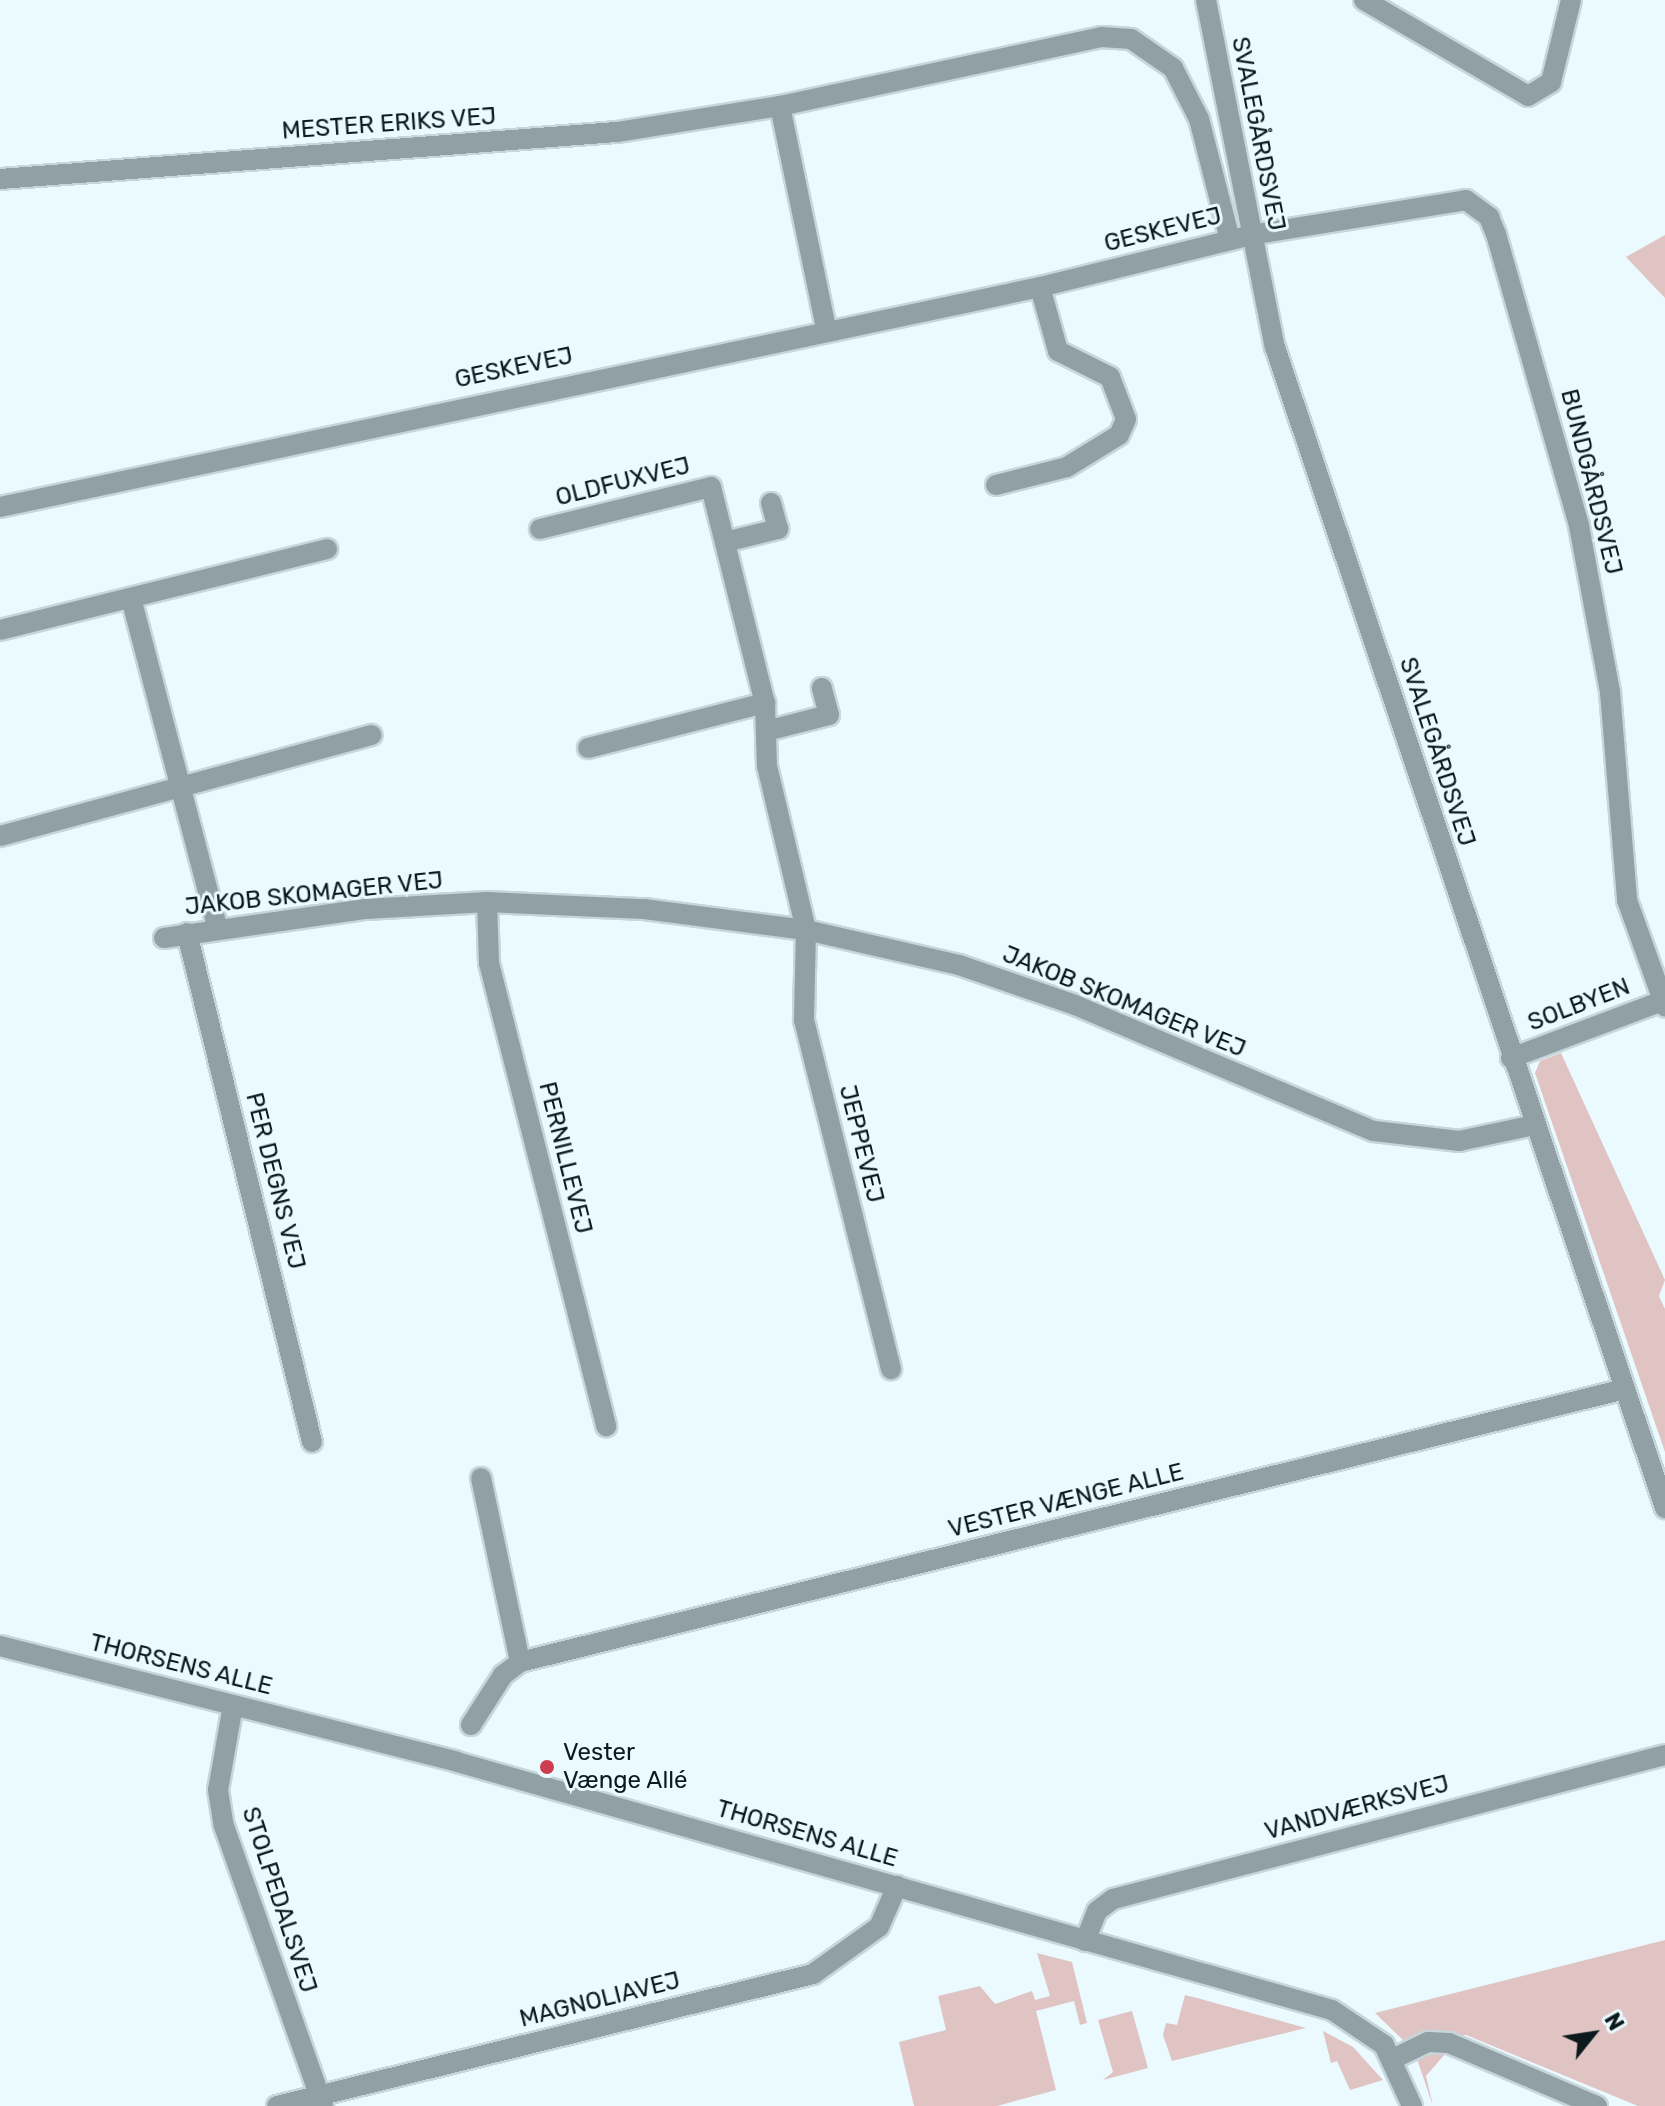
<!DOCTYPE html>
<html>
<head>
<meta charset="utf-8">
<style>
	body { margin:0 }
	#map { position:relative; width:1665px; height:2106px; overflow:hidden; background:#ebfafe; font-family:Rubik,sans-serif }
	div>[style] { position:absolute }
	.green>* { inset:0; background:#e0c3c3 }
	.roads { filter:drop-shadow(2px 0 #c7d6da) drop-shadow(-2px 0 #c7d6da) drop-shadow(0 2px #c7d6da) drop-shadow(0 -2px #c7d6da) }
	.minor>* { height:20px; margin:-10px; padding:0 10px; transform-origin:10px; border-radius:10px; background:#91a0a4 }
	.tertiary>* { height:20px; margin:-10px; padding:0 10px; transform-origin:10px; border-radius:10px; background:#91a0a4 }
	.dots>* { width:22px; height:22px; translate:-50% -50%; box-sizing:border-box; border:4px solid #ebfafe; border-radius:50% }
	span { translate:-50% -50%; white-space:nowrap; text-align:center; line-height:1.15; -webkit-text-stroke:6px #ebfafe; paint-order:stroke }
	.street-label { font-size:24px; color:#0c1a1e }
	.poi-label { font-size:24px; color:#0c1a1e }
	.left { translate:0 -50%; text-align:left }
	.north { position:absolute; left:1553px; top:1994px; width:80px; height:80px; -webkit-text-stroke:6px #ebfafe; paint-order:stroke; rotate:60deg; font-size:22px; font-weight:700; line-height:32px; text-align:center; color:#0c1a1e }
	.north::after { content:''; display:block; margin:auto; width:28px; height:36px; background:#0c1a1e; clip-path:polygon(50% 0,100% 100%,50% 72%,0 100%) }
</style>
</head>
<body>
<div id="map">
	<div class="green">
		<i style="clip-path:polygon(1665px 235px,1665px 298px,1626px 257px)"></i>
		<i style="clip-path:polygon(1561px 1053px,1665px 1280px,1659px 1296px,1665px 1309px,1665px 1452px,1535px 1073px,1540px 1061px)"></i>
		<i style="clip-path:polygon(1665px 1940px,1665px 2106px,1638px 2106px,1466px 2035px,1406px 2043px,1375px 2013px)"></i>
		<i style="clip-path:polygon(1037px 1953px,1072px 1962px,1087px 2023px,1080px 2025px,1074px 2001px,1036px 2011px,1056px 2090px,997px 2106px,914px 2106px,899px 2042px,946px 2030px,938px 1996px,980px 1986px,995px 2004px,1032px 1991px,1035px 2000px,1050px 1996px)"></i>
		<i style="clip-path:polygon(1185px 1995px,1197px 1998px,1306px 2028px,1172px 2061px,1163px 2035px,1166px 2023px,1177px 2025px)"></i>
		<i style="clip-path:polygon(1132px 2011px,1148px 2068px,1103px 2080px,1113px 2072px,1098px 2020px)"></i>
		<i style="clip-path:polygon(1323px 2031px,1353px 2047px,1383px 2080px,1350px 2090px,1337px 2061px,1331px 2063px)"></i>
		<i style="clip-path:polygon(1431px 2051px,1446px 2053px,1426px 2076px,1433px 2106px,1417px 2059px)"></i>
	</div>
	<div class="roads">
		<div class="minor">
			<i style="left:1364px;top:0;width:190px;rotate:30.3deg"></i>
			<i style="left:1528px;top:96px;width:27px;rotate:-31deg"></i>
			<i style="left:1551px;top:82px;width:84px;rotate:-76.3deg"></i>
			<i style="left:780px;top:106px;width:228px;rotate:78.3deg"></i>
			<i style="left:0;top:179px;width:619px;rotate:-4.36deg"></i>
			<i style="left:617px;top:132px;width:165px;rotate:-9.1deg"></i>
			<i style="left:780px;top:106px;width:329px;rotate:-12.1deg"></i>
			<i style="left:1102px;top:37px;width:29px;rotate:4deg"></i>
			<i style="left:1131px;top:39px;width:51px;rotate:34.6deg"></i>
			<i style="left:1173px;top:68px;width:57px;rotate:63deg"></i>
			<i style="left:1199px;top:119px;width:125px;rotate:75.6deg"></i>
			<i style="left:996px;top:485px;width:73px;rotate:-14.2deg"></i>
			<i style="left:1067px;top:467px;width:61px;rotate:-31.6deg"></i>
			<i style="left:1119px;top:435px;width:17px;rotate:-66deg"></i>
			<i style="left:1126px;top:419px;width:45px;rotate:-110.9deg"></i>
			<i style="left:1110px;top:377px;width:58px;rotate:-153.4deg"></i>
			<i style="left:1058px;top:351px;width:66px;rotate:-105.7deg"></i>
			<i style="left:0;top:507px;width:1063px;rotate:-11.94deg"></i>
			<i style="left:1040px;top:287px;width:217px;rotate:-13.8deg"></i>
			<i style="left:1251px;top:235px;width:218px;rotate:-9.2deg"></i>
			<i style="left:1466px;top:200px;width:29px;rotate:36deg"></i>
			<i style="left:1489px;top:217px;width:18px;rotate:68deg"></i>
			<i style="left:1496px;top:234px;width:304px;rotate:74.1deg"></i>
			<i style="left:1579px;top:526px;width:169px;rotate:79.4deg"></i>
			<i style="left:1610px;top:692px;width:209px;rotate:85.3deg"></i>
			<i style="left:1627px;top:900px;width:113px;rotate:70.3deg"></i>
			<i style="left:540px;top:529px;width:176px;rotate:-13.8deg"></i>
			<i style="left:711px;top:487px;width:223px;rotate:76deg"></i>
			<i style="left:765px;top:703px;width:63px;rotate:88.2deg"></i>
			<i style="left:767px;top:766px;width:169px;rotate:76.6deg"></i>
			<i style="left:806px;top:930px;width:90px;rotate:91.3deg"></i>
			<i style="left:804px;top:1020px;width:360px;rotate:76deg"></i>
			<i style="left:725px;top:542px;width:55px;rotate:-13.8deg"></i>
			<i style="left:778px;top:529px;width:27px;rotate:-105deg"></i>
			<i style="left:131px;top:598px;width:342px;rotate:75.3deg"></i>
			<i style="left:0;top:630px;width:337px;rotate:-13.9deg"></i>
			<i style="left:766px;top:731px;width:65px;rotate:-14.3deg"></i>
			<i style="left:829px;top:715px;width:28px;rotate:-105deg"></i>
			<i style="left:588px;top:748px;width:183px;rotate:-14.3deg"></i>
			<i style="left:0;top:836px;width:385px;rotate:-15.2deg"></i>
			<i style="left:487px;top:902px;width:61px;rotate:88.1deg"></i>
			<i style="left:489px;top:963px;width:478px;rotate:75.8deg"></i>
			<i style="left:187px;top:933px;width:524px;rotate:76.2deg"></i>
			<i style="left:164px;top:938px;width:204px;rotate:-8.2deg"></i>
			<i style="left:366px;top:909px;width:121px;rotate:-3.3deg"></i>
			<i style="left:487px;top:902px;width:157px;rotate:2.6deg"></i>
			<i style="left:644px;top:909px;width:163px;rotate:7.4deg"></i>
			<i style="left:806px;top:930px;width:157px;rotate:12.9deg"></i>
			<i style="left:959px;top:965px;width:123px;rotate:19deg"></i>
			<i style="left:1075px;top:1005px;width:324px;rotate:22.9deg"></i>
			<i style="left:1374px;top:1131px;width:86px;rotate:6.7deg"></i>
			<i style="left:1459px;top:1141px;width:77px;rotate:-12deg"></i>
			<i style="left:1511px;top:1058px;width:165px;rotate:-20.6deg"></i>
			<i style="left:481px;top:1478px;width:188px;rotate:78deg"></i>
			<i style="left:0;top:1646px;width:471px;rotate:14.2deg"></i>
			<i style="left:457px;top:1762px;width:909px;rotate:15.82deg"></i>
			<i style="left:1332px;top:2010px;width:63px;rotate:33.9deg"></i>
			<i style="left:1384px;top:2045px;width:67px;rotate:65.3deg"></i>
			<i style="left:471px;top:1725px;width:59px;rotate:-57.4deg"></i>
			<i style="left:503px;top:1675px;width:21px;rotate:-37deg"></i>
			<i style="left:520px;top:1662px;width:1138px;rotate:-13.88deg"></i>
			<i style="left:1085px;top:1941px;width:32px;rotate:-68deg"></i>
			<i style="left:1097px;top:1911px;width:20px;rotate:-37deg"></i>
			<i style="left:1113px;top:1899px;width:570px;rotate:-14.62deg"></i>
			<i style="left:1395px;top:2058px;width:37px;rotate:-26deg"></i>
			<i style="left:1428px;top:2042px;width:21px;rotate:3deg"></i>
			<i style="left:1449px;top:2043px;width:161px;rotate:23.1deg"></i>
			<i style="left:277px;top:2106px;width:552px;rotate:-13.83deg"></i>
			<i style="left:813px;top:1974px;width:81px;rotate:-35.5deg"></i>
			<i style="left:879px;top:1927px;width:45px;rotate:-66.3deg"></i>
		</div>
		<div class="tertiary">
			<i style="left:1206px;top:0;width:354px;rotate:78.8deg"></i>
			<i style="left:1275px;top:347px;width:1225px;rotate:71.43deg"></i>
			<i style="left:233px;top:1705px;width:86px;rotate:100deg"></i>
			<i style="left:218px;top:1790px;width:36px;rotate:81deg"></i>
			<i style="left:224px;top:1826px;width:297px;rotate:70.5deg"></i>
		</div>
	</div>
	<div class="dots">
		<i style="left:547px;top:1767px;background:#cd3d4f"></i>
	</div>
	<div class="street-label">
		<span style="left:389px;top:124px;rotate:-4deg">MESTER ERIKS VEJ</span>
		<span style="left:1258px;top:134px;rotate:79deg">SVALEGÅRDSVEJ</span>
		<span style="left:1163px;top:230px;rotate:-14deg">GESKEVEJ</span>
		<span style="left:514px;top:368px;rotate:-12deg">GESKEVEJ</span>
		<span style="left:623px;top:482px;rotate:-14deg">OLDFUXVEJ</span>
		<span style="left:1591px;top:482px;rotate:76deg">BUNDGÅRDSVEJ</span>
		<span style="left:1437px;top:752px;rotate:72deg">SVALEGÅRDSVEJ</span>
		<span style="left:314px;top:894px;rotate:-6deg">JAKOB SKOMAGER VEJ</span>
		<span style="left:1124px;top:1002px;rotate:22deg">JAKOB SKOMAGER VEJ</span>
		<span style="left:1579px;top:1005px;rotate:-21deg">SOLBYEN</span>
		<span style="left:861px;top:1144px;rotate:76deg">JEPPEVEJ</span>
		<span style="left:565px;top:1158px;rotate:76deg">PERNILLEVEJ</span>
		<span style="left:275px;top:1181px;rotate:76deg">PER DEGNS VEJ</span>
		<span style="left:1066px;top:1501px;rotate:-14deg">VESTER VÆNGE ALLE</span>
		<span style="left:181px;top:1665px;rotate:14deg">THORSENS ALLE</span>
		<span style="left:1357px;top:1808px;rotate:-15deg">VANDVÆRKSVEJ</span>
		<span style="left:807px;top:1834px;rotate:16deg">THORSENS ALLE</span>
		<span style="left:279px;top:1900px;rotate:72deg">STOLPEDALSVEJ</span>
		<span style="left:600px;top:2000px;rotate:-14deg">MAGNOLIAVEJ</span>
	</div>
	<div class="poi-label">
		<span class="left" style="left:563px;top:1767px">Vester<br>Vænge Allé</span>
	</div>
	<div class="north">N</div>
</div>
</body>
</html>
